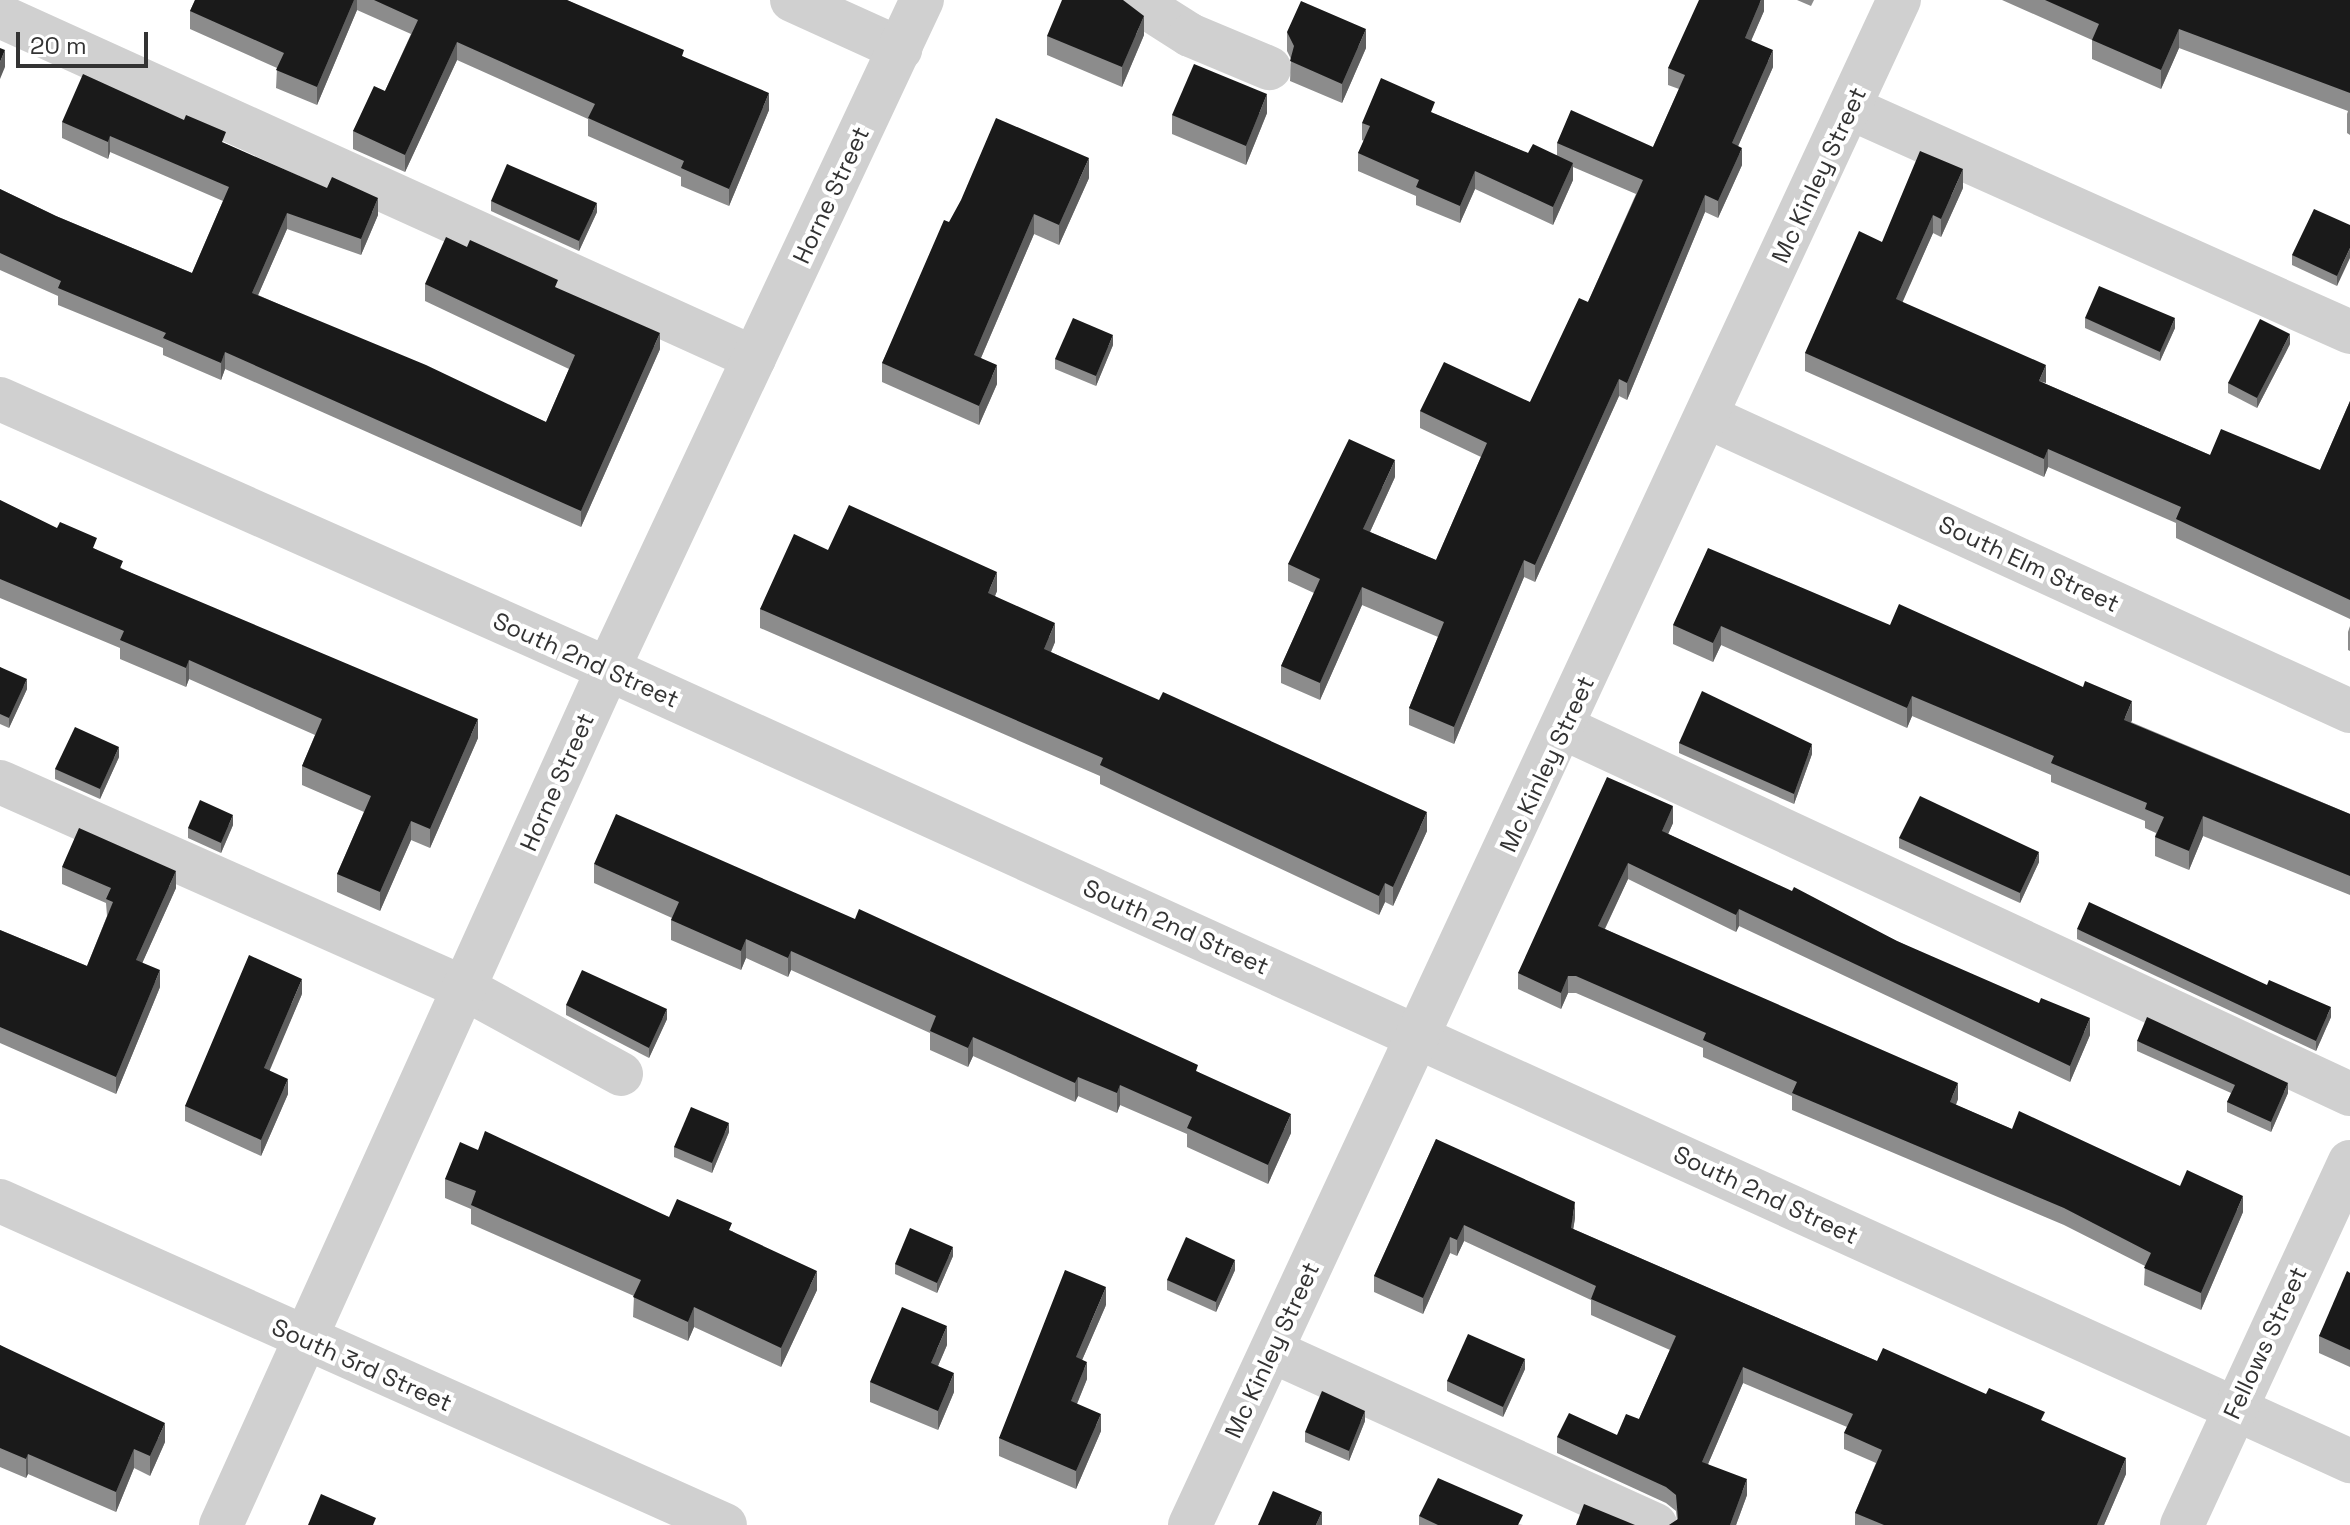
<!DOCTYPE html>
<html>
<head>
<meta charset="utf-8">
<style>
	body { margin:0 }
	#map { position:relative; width:2350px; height:1525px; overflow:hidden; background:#fff; font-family:"Space Grotesk",sans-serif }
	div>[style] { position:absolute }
	.minor>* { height:44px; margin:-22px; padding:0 22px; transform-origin:22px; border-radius:22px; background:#d0d0d0 }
	.wall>* { inset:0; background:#8c8c8c }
	.shaded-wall>* { inset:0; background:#5f5f5f }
	.building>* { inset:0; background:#1a1a1a }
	span { translate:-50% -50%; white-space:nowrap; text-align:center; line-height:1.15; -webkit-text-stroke:8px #fff; paint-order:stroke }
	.street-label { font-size:24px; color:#333 }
	.scale { position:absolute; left:16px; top:32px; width:132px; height:36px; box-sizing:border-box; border:4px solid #333; border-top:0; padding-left:10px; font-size:24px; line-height:28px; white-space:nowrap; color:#333; -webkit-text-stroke:6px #fff; paint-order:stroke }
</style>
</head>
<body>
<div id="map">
	<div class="minor">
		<i style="left:792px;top:0;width:119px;rotate:24.4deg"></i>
		<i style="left:1135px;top:0;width:65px;rotate:32.5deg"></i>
		<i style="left:1190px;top:35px;width:86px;rotate:22.7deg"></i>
		<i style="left:0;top:16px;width:828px;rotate:24.4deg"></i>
		<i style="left:1850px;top:108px;width:548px;rotate:24.13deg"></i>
		<i style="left:0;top:399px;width:665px;rotate:23.94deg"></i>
		<i style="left:608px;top:669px;width:1914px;rotate:24.45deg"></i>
		<i style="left:1708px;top:417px;width:706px;rotate:24.61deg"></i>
		<i style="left:1564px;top:728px;width:867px;rotate:24.97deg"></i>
		<i style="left:0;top:782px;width:508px;rotate:23.94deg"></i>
		<i style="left:464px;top:988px;width:179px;rotate:28.7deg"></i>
		<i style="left:0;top:1201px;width:794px;rotate:24.08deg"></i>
		<i style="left:1272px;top:1351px;width:421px;rotate:24.4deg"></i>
		<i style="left:221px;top:1525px;width:939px;rotate:-65.67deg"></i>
		<i style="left:608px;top:669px;width:739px;rotate:-64.86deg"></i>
		<i style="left:1190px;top:1525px;width:1682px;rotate:-65.07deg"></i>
		<i style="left:2182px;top:1525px;width:400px;rotate:-65.2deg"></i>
	</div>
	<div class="wall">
		<i style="clip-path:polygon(195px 0,567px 0,684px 57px,769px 110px,729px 206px,681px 186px,681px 177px,588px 136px,588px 119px,457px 60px,405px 172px,353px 149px,353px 131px,385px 91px,411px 34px,357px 10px,317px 105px,276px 88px,277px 68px,190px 29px,190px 11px)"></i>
		<i style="clip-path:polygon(1764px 0,1764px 11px,1751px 40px,1773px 67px,1738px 146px,1742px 165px,1718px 218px,1705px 212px,1627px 400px,1619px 396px,1535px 582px,1524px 577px,1454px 744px,1409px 725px,1409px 708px,1438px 637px,1362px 605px,1320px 700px,1281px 683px,1281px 666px,1314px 593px,1288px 581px,1288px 564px,1395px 477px,1370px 532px,1436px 560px,1481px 457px,1420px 428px,1420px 411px,1530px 402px,1588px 302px,1636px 194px,1573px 167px,1573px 180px,1553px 225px,1475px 189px,1460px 223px,1416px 205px,1416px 196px,1358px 171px,1358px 153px,1364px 141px,1362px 140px,1362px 123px,1435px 114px,1528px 153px,1557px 155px,1557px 143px,1653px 147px,1679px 89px,1668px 85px,1668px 68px)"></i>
		<i style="clip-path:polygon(1797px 0,1814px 0,1811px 6px)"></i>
		<i style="clip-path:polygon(2002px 0,2350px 0,2350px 135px,2347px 133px,2347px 114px,2348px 111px,2179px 48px,2161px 89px,2092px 59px,2092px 40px)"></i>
		<i style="clip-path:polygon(1287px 32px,1366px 48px,1342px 103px,1290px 81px,1291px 59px,1287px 51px)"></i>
		<i style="clip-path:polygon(1144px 35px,1122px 87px,1047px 55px,1047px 36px)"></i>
		<i style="clip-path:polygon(1267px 113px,1246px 165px,1172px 134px,1172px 115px)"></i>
		<i style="clip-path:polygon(62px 122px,226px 144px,378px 215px,361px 255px,287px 229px,258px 295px,546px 422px,569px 369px,425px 301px,425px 284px,558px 289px,660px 349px,581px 527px,225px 369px,221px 380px,163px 355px,163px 348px,58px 305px,58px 296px,0 270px,0 189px,56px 216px,192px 273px,223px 201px,110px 152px,108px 159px,62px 138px)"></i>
		<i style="clip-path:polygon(1089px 178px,1059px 245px,1034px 234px,981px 358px,997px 384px,979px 425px,882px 382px,882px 363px,949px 222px)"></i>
		<i style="clip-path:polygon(1963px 188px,1941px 237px,1933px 233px,1902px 302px,2046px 384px,2210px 455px,2320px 470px,2350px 401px,2350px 619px,2176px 538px,2176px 523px,2048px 467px,2044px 477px,1805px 371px,1805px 353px,1882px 242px)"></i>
		<i style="clip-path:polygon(491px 201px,597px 212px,579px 251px,491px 211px)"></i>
		<i style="clip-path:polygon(2350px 225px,2337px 286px,2292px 265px,2292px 255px)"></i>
		<i style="clip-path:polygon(2085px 318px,2175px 328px,2160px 361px,2085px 328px)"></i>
		<i style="clip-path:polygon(2290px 344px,2257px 408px,2228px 393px,2228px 383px)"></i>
		<i style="clip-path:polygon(1113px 345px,1096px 386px,1055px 369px,1055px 359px)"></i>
		<i style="clip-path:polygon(0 500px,97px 550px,123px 569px,478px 738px,430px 848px,411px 840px,380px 911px,337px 892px,337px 874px,364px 812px,302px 785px,302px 766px,315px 735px,189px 679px,186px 687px,120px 659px,120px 648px,0 598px)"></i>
		<i style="clip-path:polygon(828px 550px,997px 591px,995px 596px,1055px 642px,1051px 652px,1427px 831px,1393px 906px,1385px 902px,1379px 915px,1100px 784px,1100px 776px,760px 628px,760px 609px)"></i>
		<i style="clip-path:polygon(1673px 625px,1890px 625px,2132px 720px,2131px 722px,2350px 814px,2350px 895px,2203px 836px,2189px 870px,2155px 856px,2155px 837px,2156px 833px,2145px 828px,2145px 821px,2051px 782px,2051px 775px,1912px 716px,1907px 728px,1721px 645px,1713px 662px,1673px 644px)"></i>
		<i style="clip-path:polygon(2350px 626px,2350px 651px,2348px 650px,2348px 632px)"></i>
		<i style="clip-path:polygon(0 667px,27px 689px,9px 728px,0 724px)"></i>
		<i style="clip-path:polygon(1679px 743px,1812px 754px,1794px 804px,1679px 753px)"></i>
		<i style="clip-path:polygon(119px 757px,100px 799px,55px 779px,55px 769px)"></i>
		<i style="clip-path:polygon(1673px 806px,1673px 823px,1668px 834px,1897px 941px,2090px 1035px,2070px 1082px,1739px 926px,1736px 932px,1628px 879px,1605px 929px,1958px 1099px,1956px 1105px,2012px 1129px,2180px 1186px,2243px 1212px,2201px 1310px,2144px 1285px,2145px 1266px,2064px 1225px,1792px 1110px,1792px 1096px,1703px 1057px,1703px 1048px,1576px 993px,1568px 993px,1561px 1009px,1518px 989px,1518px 973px)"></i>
		<i style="clip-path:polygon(233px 825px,221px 853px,188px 838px,188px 828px)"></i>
		<i style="clip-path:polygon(1899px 838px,2039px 862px,2020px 903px,1899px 848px)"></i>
		<i style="clip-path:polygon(594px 864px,1198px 1072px,1291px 1133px,1268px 1184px,1187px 1147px,1187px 1134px,1120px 1105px,1117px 1113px,1078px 1096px,1075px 1102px,973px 1056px,968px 1067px,930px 1050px,930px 1033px,791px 970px,788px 977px,746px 958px,741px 970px,671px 940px,671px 920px,672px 918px,594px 883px)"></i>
		<i style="clip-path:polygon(62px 867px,176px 888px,142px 963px,160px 987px,116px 1094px,0 1043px,0 930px,87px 966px,107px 916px,106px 903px,62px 884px)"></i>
		<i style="clip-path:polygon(2077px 929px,2331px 1017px,2316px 1051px,2077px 939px)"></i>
		<i style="clip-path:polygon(302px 994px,269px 1070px,288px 1094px,261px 1156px,185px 1121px,185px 1106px)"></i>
		<i style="clip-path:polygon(566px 1005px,667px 1019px,649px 1058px,566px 1015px)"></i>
		<i style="clip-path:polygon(2137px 1041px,2288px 1093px,2271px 1132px,2227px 1112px,2227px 1102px,2231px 1093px,2137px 1051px)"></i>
		<i style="clip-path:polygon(729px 1132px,712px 1173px,674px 1157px,674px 1147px)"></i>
		<i style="clip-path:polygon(1436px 1139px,1575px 1218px,1573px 1229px,1877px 1361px,2045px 1422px,2126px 1474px,2104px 1525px,1855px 1525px,1855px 1513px,1876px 1463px,1844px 1449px,1844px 1433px,1847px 1427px,1743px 1383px,1708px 1464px,1747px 1495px,1736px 1525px,1669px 1525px,1677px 1520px,1676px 1511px,1666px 1503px,1557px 1453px,1557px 1437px,1617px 1435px,1639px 1419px,1670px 1350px,1591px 1315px,1591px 1300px,1464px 1241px,1457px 1256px,1450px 1253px,1423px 1314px,1374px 1292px,1374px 1276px)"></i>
		<i style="clip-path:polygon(478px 1150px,669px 1217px,732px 1231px,817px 1290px,781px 1367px,694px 1327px,688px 1341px,633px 1317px,634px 1296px,471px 1224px,471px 1209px,445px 1198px,445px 1179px)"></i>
		<i style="clip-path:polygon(953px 1256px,937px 1293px,895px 1274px,895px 1264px)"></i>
		<i style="clip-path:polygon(1235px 1270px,1216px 1312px,1167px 1290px,1167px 1280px)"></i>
		<i style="clip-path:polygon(2350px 1273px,2350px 1367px,2319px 1353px,2319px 1336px)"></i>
		<i style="clip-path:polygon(1106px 1305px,1082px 1360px,1087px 1379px,1077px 1404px,1101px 1431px,1076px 1489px,999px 1456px,999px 1438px)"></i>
		<i style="clip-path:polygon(0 1345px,165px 1442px,150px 1476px,134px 1468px,116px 1512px,28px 1474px,26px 1478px,0 1467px)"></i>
		<i style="clip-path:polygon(947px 1345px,938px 1366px,954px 1392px,938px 1430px,870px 1402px,870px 1382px)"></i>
		<i style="clip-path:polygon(1525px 1369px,1503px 1417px,1447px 1391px,1447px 1381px)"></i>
		<i style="clip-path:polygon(1365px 1421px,1349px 1461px,1305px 1442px,1305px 1432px)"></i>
		<i style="clip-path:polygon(1419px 1516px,1523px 1525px,1419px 1525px)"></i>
	</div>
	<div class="shaded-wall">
		<i style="clip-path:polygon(354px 0,357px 0,357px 10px,317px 105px,317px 87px)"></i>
		<i style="clip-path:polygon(1761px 0,1764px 0,1764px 11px,1745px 55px,1745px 38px)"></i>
		<i style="clip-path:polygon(1144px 16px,1144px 35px,1122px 87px,1122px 67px)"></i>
		<i style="clip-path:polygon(1366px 29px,1366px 48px,1342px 103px,1342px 84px)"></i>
		<i style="clip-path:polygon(2179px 29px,2179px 48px,2161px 89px,2161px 70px)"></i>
		<i style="clip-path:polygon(457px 42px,457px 60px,405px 172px,405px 155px)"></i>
		<i style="clip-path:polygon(5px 50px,5px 67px,0 79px,0 62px)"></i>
		<i style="clip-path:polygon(1773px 50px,1773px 67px,1732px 160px,1732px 143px)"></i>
		<i style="clip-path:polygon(769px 93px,769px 110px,729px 206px,729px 189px)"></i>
		<i style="clip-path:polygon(1267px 94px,1267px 113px,1246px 165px,1246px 146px)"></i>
		<i style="clip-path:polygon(110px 136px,110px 152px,108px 159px,108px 142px)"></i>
		<i style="clip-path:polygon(1742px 148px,1742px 165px,1718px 218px,1718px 201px)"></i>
		<i style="clip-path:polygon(1089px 158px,1089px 178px,1059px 245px,1059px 225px)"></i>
		<i style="clip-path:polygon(1573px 163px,1573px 180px,1553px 225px,1553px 207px)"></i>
		<i style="clip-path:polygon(1963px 169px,1963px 188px,1941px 237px,1941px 219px)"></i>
		<i style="clip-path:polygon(1475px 171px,1475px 189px,1460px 223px,1460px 206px)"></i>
		<i style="clip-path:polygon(1705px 195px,1705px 212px,1627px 400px,1627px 383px)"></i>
		<i style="clip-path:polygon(378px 198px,378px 215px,361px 255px,361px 239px)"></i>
		<i style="clip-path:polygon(597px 203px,597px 212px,579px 251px,579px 241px)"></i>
		<i style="clip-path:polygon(287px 213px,287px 229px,252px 309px,252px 293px)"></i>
		<i style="clip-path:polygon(1034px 214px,1034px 234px,974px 374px,974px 355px)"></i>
		<i style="clip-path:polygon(1933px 215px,1933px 233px,1896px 317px,1896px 299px)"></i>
		<i style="clip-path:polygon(2350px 248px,2350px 258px,2337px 286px,2337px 276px)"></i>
		<i style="clip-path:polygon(2175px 318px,2175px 328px,2160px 361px,2160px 352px)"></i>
		<i style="clip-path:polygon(660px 333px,660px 349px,581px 527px,581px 511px)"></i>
		<i style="clip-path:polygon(2290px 334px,2290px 344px,2257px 408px,2257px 398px)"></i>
		<i style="clip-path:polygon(1113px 335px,1113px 345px,1096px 386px,1096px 376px)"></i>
		<i style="clip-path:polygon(225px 352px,225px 369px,221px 380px,221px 363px)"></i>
		<i style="clip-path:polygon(997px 365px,997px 384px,979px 425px,979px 406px)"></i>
		<i style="clip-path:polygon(2046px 365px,2046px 383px,2039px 381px)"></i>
		<i style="clip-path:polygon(1619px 379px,1619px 396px,1535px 582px,1535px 565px)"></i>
		<i style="clip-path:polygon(2048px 449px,2048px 467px,2044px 477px,2044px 459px)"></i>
		<i style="clip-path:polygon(1395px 460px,1395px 477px,1363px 547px,1363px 529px)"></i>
		<i style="clip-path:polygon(1524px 560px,1524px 577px,1454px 744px,1454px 727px)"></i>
		<i style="clip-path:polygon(997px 572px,997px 591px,988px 612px,988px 593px)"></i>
		<i style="clip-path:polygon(1362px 587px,1362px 605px,1320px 700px,1320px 683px)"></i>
		<i style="clip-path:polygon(1055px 623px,1055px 642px,1044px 668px,1044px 649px)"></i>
		<i style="clip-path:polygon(1721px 626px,1721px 645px,1713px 662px,1713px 643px)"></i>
		<i style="clip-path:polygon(189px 660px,189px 679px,186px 687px,186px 668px)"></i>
		<i style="clip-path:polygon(27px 679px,27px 689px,9px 728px,9px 718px)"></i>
		<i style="clip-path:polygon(1912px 696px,1912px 716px,1907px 728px,1907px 708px)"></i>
		<i style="clip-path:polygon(2132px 701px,2132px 720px,2124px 739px,2124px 720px)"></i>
		<i style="clip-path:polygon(478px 719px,478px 738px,430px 848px,430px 829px)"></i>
		<i style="clip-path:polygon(1812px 744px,1812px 754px,1794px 804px,1794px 794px)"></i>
		<i style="clip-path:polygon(119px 747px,119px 757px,100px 799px,100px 789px)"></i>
		<i style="clip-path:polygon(1673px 806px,1673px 823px,1662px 848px,1662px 831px)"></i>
		<i style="clip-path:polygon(1427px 812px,1427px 831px,1393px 906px,1393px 887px)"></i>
		<i style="clip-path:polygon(233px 815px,233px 825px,221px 853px,221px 843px)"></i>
		<i style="clip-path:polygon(2203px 816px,2203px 836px,2189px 870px,2189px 851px)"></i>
		<i style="clip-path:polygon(411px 821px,411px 840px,380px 911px,380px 892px)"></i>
		<i style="clip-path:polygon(2039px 852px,2039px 862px,2020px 903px,2020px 893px)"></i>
		<i style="clip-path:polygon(1628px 863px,1628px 879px,1598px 943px,1598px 926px)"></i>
		<i style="clip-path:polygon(176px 871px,176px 888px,136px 977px,136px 960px)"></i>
		<i style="clip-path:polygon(1385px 883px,1385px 902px,1379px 915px,1379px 896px)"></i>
		<i style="clip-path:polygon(1739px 909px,1739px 926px,1736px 932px,1736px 915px)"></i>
		<i style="clip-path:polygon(746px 939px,746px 958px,741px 970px,741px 951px)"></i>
		<i style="clip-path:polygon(791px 951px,791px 970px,788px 977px,788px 958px)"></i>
		<i style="clip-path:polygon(160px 970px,160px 987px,116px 1094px,116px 1077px)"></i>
		<i style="clip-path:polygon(1568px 976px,1568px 993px,1561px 1009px,1561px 993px)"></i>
		<i style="clip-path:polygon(302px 979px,302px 994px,264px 1084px,264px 1068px)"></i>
		<i style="clip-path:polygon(2331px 1007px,2331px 1017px,2316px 1051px,2316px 1041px)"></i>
		<i style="clip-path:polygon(667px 1009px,667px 1019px,649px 1058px,649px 1048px)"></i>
		<i style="clip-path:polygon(2090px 1018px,2090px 1035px,2070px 1082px,2070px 1066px)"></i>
		<i style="clip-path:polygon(973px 1037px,973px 1056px,968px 1067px,968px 1048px)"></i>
		<i style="clip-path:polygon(1078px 1077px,1078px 1096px,1075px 1102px,1075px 1083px)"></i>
		<i style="clip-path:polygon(288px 1079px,288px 1094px,261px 1156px,261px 1140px)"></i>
		<i style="clip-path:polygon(1958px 1083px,1958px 1099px,1950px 1119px,1950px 1102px)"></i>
		<i style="clip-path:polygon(2288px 1083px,2288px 1093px,2271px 1132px,2271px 1122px)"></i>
		<i style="clip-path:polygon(1120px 1085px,1120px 1105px,1117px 1113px,1117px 1093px)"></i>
		<i style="clip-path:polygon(1291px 1114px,1291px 1133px,1268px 1184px,1268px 1165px)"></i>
		<i style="clip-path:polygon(729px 1123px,729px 1132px,712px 1173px,712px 1163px)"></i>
		<i style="clip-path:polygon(2243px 1196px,2243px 1212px,2201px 1310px,2201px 1293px)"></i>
		<i style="clip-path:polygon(1575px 1202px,1575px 1218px,1571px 1244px,1571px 1228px)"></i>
		<i style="clip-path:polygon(1464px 1225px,1464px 1241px,1457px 1256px,1457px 1240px)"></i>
		<i style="clip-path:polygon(1450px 1237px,1450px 1253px,1423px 1314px,1423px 1298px)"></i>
		<i style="clip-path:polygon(953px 1247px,953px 1256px,937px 1293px,937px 1283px)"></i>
		<i style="clip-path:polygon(1235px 1260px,1235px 1270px,1216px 1312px,1216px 1302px)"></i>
		<i style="clip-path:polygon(817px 1271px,817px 1290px,781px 1367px,781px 1348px)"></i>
		<i style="clip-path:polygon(1106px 1287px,1106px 1305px,1076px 1374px,1076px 1357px)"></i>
		<i style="clip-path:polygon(694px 1307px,694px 1327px,688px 1341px,688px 1322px)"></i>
		<i style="clip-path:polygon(947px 1326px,947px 1345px,931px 1382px,931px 1363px)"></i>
		<i style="clip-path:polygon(1525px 1359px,1525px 1369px,1503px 1417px,1503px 1407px)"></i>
		<i style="clip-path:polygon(1087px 1362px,1087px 1379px,1071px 1418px,1071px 1401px)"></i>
		<i style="clip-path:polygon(1743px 1367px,1743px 1383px,1702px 1478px,1702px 1462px)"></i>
		<i style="clip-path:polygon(954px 1373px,954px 1392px,938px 1430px,938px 1411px)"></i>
		<i style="clip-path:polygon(1365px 1411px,1365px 1421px,1349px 1461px,1349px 1451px)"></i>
		<i style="clip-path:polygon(1101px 1414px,1101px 1431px,1076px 1489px,1076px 1471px)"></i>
		<i style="clip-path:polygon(165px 1423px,165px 1442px,150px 1476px,150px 1456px)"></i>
		<i style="clip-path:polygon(134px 1449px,134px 1468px,116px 1512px,116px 1492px)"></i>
		<i style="clip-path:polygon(28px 1454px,28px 1474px,26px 1478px,26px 1459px)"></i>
		<i style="clip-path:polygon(2126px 1458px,2126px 1474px,2104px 1525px,2097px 1525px)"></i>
		<i style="clip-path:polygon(1747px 1479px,1747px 1495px,1736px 1525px,1730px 1525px)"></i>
		<i style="clip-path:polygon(1322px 1512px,1322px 1525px,1316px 1525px)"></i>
	</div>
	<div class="building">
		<i style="clip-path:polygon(195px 0,354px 0,317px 87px,276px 70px,284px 53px,190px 11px)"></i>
		<i style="clip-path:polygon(374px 0,567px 0,684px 50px,682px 56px,769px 93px,729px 189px,681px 168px,684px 161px,588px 118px,595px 104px,457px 42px,405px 155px,353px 131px,374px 86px,385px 91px,418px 20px)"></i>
		<i style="clip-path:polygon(1062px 0,1123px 0,1144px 16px,1122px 67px,1047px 36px)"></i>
		<i style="clip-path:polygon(1699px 0,1761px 0,1745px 38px,1773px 50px,1732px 143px,1742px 148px,1718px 201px,1705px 195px,1627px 383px,1619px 379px,1535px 565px,1524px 560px,1454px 727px,1409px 708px,1444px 622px,1362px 587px,1320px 683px,1281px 666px,1320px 579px,1288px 564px,1349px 439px,1395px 460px,1363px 529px,1436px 560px,1487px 443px,1420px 411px,1444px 362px,1530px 402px,1579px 298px,1588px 302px,1643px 180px,1557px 143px,1571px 110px,1653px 147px,1685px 75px,1668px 68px)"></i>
		<i style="clip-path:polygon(2045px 0,2350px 0,2350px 93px,2179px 29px,2161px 70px,2092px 40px,2099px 24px)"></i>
		<i style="clip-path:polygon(1301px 1px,1366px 29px,1342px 84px,1290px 61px,1294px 46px,1287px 32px)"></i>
		<i style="clip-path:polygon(0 48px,5px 50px,0 62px)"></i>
		<i style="clip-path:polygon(1194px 64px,1267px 94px,1246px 146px,1172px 115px)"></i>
		<i style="clip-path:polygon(83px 74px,184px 120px,186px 115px,226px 132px,222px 142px,327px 188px,332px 177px,378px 198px,361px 239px,287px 213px,252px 293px,426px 365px,546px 422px,575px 355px,425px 284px,446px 237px,467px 247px,470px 240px,558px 280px,555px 287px,660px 333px,581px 511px,225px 352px,221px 363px,163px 338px,166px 333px,58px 288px,61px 281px,0 253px,0 189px,56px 216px,192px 273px,229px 187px,110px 136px,108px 142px,62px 122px)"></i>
		<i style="clip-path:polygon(1381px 78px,1435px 102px,1431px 112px,1528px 153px,1533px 144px,1573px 163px,1553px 207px,1475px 171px,1460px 206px,1416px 187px,1419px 180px,1358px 153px,1370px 126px,1362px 123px)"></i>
		<i style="clip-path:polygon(996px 118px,1089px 158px,1059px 225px,1034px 214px,974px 355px,997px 365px,979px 406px,882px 363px,944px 220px,949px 222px,961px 200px)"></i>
		<i style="clip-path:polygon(1920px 151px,1963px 169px,1941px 219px,1933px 215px,1896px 299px,2046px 365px,2039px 381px,2210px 455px,2221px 429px,2320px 470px,2350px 401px,2350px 600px,2176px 519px,2181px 507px,2048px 449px,2044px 459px,1805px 353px,1859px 231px,1882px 242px)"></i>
		<i style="clip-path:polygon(507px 164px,597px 203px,579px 241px,491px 201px)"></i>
		<i style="clip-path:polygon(2314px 209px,2350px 225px,2350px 248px,2337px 276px,2292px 255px)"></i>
		<i style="clip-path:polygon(2099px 286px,2175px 318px,2160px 352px,2085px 318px)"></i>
		<i style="clip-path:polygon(1073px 318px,1113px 335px,1096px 376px,1055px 359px)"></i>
		<i style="clip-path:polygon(2260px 319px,2290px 334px,2257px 398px,2228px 383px)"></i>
		<i style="clip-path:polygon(0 500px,57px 528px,60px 522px,97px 538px,93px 548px,123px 561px,120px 568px,478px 719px,430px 829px,411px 821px,380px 892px,337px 874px,371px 796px,302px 766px,322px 719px,189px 660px,186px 668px,120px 640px,124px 631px,0 579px)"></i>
		<i style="clip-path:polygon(849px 505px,997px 572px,988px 593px,1055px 623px,1044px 649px,1159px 700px,1163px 692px,1427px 812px,1393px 887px,1385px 883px,1379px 896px,1100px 765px,1103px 758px,760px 609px,794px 534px,828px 550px)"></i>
		<i style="clip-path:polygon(1708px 548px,1890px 625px,1899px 604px,2083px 687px,2085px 681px,2132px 701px,2124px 720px,2350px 814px,2350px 876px,2203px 816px,2189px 851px,2155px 837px,2164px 817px,2145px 809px,2147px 803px,2051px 763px,2054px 756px,1912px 696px,1907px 708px,1721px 626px,1713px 643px,1673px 625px)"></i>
		<i style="clip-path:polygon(0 667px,27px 679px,9px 718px,0 714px)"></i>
		<i style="clip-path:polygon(1702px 691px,1812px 744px,1794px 794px,1679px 743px)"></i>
		<i style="clip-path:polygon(75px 727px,119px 747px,100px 789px,55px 769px)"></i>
		<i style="clip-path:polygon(1607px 777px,1673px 806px,1662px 831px,1792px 891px,1794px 887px,1897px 941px,2039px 1003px,2041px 998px,2090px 1018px,2070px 1066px,1739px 909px,1736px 915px,1628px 863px,1598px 926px,1958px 1083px,1950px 1102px,2012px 1129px,2019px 1111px,2180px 1186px,2187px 1170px,2243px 1196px,2201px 1293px,2144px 1268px,2151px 1253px,2064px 1208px,1792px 1093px,1797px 1082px,1703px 1040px,1706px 1033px,1576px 976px,1568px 976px,1561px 993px,1518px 973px)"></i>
		<i style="clip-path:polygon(1920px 796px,2039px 852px,2020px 893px,1899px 838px)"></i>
		<i style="clip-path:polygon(200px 800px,233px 815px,221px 843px,188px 828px)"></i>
		<i style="clip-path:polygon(616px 814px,855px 919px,859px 909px,1198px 1065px,1196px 1071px,1291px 1114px,1268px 1165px,1187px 1128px,1192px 1117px,1120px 1085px,1117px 1093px,1078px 1077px,1075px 1083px,973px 1037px,968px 1048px,930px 1031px,936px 1016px,791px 951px,788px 958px,746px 939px,741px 951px,671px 920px,679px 902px,594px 864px)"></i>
		<i style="clip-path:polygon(79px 828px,176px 871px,136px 960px,160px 970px,116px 1077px,0 1027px,0 930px,87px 966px,113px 902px,106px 899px,111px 888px,62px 867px)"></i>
		<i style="clip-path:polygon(2089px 902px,2267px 985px,2269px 980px,2331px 1007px,2316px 1041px,2077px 929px)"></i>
		<i style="clip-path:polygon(249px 955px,302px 979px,264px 1068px,288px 1079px,261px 1140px,185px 1106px)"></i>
		<i style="clip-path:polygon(582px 970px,667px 1009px,649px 1048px,566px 1005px)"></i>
		<i style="clip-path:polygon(2147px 1017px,2288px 1083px,2271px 1122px,2227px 1102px,2235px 1085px,2137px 1041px)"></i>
		<i style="clip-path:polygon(691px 1107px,729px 1123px,712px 1163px,674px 1147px)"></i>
		<i style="clip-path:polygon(485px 1131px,669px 1217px,677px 1199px,732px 1223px,729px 1230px,817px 1271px,781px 1348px,694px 1307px,688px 1322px,633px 1297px,641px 1280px,471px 1205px,476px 1191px,445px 1179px,460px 1142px,478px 1150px)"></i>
		<i style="clip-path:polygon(1436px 1139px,1575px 1202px,1571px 1228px,1877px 1361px,1883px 1348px,1986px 1394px,1989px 1388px,2045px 1412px,2041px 1420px,2126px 1458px,2097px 1525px,1884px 1525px,1855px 1513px,1882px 1450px,1844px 1433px,1853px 1414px,1743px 1367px,1702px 1462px,1747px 1479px,1730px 1525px,1669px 1525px,1678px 1519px,1676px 1495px,1666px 1487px,1557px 1437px,1569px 1413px,1617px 1435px,1626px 1414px,1639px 1419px,1676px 1336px,1591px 1299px,1596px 1286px,1464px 1225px,1457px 1240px,1450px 1237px,1423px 1298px,1374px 1276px)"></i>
		<i style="clip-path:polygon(910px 1228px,953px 1247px,937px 1283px,895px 1264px)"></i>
		<i style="clip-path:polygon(1186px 1237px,1235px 1260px,1216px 1302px,1167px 1280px)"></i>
		<i style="clip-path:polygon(1065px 1270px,1106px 1287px,1076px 1357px,1087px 1362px,1071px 1401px,1101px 1414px,1076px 1471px,999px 1438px)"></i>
		<i style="clip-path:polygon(2347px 1271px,2350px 1273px,2350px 1350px,2319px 1336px)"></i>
		<i style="clip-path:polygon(902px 1307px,947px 1326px,931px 1363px,954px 1373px,938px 1411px,870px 1382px)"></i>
		<i style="clip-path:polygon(1468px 1334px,1525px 1359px,1503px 1407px,1447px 1381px)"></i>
		<i style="clip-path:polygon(0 1345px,165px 1423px,150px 1456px,134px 1449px,116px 1492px,28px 1454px,26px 1459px,0 1448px)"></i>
		<i style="clip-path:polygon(1322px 1391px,1365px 1411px,1349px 1451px,1305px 1432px)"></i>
		<i style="clip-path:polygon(1438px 1478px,1523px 1515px,1518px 1525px,1438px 1525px,1419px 1516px)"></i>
		<i style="clip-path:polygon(1273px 1491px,1322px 1512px,1316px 1525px,1258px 1525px)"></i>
		<i style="clip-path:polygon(321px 1494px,376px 1518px,373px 1525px,308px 1525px)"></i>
		<i style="clip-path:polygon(1584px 1504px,1635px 1525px,1576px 1525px)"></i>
	</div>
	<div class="street-label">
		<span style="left:1819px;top:175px;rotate:-65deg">Mc Kinley Street</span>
		<span style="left:831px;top:195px;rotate:-65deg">Horne Street</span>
		<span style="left:2029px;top:564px;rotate:25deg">South Elm Street</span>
		<span style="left:586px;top:660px;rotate:24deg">South 2nd Street</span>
		<span style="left:1547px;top:764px;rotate:-65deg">Mc Kinley Street</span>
		<span style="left:557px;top:782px;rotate:-66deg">Horne Street</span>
		<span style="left:1176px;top:927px;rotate:24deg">South 2nd Street</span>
		<span style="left:1766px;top:1195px;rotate:25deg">South 2nd Street</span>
		<span style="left:2265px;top:1343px;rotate:-65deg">Fellows Street</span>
		<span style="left:1272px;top:1350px;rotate:-65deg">Mc Kinley Street</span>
		<span style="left:362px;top:1365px;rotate:24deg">South 3rd Street</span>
	</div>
	<div class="scale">20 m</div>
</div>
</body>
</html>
